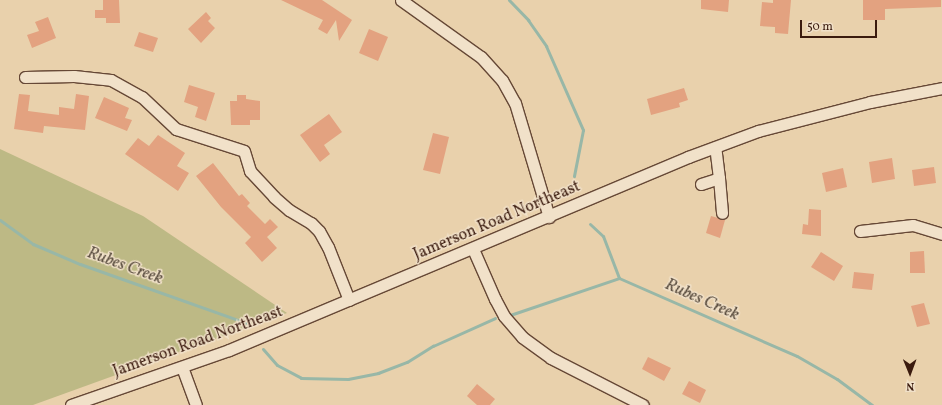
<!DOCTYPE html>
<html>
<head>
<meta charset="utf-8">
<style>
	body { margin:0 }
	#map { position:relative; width:942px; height:405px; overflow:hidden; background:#e9d1ac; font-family:Vollkorn,serif }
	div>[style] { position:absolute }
	.green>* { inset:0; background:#bdb985 }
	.stream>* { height:3px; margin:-1.5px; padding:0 1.5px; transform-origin:1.5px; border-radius:1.5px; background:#98b7a7 }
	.building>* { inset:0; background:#e3a280 }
	.roads { filter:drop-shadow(1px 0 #664836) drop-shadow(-1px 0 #664836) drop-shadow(0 1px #664836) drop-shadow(0 -1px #664836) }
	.minor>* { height:11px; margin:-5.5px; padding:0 5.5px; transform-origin:5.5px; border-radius:5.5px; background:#f1e1c9 }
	span { translate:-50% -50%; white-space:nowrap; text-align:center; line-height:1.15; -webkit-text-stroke:3px #f1e1c9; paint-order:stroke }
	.street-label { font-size:16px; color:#3b1b0e }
	.water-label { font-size:17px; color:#574a3c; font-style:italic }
	.north { position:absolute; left:890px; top:353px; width:40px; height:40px; -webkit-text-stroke:3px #f1e1c9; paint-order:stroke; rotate:179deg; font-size:11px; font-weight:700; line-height:16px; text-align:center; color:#3b1b0e }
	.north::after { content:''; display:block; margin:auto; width:14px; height:18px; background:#3b1b0e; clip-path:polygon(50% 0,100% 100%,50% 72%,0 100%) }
	.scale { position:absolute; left:800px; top:20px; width:77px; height:18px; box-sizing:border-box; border:2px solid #3b1b0e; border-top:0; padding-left:5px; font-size:12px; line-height:14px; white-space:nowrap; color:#3b1b0e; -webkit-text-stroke:3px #f1e1c9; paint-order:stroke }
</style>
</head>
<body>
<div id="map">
	<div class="green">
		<i style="clip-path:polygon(0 149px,143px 216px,287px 313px,33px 405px,0 405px)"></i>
	</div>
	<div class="stream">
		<i style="left:509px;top:0;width:28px;rotate:46deg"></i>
		<i style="left:528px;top:20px;width:32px;rotate:55deg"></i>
		<i style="left:546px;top:46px;width:92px;rotate:66.2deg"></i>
		<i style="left:583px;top:130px;width:47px;rotate:101.1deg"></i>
		<i style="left:0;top:220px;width:41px;rotate:36deg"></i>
		<i style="left:33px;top:244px;width:51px;rotate:23.1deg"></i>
		<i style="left:80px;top:264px;width:177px;rotate:19.5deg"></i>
		<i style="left:590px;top:224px;width:18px;rotate:43deg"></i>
		<i style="left:603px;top:236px;width:45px;rotate:69.1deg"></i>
		<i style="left:510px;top:315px;width:115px;rotate:-18.7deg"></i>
		<i style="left:619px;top:278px;width:194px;rotate:23.7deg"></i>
		<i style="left:797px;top:356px;width:46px;rotate:29.9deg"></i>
		<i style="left:837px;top:379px;width:44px;rotate:36.6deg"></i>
		<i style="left:263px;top:349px;width:21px;rotate:49deg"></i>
		<i style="left:277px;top:365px;width:27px;rotate:28deg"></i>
		<i style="left:301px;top:378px;width:47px;rotate:1.2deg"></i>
		<i style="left:348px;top:379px;width:31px;rotate:-11deg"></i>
		<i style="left:378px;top:373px;width:31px;rotate:-21deg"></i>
		<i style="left:407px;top:362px;width:31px;rotate:-32deg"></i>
		<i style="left:433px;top:346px;width:68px;rotate:-24.3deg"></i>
	</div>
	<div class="building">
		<i style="clip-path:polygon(103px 0,119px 0,120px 23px,106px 23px,106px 18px,95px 18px,95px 10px,103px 10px)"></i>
		<i style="clip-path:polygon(281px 0,322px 0,352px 20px,339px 41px,336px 20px,327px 34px,318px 29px,323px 20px)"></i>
		<i style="clip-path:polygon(701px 0,729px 0,728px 12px,701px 9px)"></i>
		<i style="clip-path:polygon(773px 0,791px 0,788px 34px,775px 33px,775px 27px,760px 26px,762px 2px,773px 3px)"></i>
		<i style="clip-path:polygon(863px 0,941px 0,941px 7px,885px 9px,885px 20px,863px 20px)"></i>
		<i style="clip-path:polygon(206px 12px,211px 18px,208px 21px,215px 28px,201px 43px,188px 29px)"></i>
		<i style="clip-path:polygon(48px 17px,56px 38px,32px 48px,27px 35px,39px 31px,35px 22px)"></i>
		<i style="clip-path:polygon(369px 29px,388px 37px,378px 61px,359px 53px)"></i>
		<i style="clip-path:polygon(139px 32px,158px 38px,153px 52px,134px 46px)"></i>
		<i style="clip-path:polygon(189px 85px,215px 93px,206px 121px,195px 117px,198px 107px,184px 102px)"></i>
		<i style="clip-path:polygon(684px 88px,688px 100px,679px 103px,680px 107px,651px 115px,647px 99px)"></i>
		<i style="clip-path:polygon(19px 94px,30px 95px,28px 111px,59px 115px,59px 107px,74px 109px,76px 94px,89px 96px,85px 130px,44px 126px,43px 133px,14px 129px)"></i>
		<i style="clip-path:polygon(237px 95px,246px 95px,246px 99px,260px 101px,260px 120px,250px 120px,250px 125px,231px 125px,230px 101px,237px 101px)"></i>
		<i style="clip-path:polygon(104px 97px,129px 108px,125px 118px,132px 120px,127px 131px,95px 118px)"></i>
		<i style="clip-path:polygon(329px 114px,342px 132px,324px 145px,330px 154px,320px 162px,300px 135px)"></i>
		<i style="clip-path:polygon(433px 133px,449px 137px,440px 174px,423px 170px)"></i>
		<i style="clip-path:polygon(158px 135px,185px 153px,177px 166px,189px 173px,178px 191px,125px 154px,138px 138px,149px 146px)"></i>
		<i style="clip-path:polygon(892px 158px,895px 179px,872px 183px,869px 162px)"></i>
		<i style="clip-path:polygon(213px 163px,239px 196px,242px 194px,250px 203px,247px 206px,265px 224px,270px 219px,278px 227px,267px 237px,277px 248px,262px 262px,245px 243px,251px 237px,221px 207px,196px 176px)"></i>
		<i style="clip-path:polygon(934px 167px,936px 183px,914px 186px,912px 170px)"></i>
		<i style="clip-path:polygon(843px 168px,847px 187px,826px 192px,822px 173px)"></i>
		<i style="clip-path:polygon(809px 209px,821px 210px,821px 236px,802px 234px,803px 224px,808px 225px)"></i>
		<i style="clip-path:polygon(711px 216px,725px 220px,720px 238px,706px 233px)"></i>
		<i style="clip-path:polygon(924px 251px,925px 273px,910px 273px,910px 252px)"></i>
		<i style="clip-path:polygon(821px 252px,843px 266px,834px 281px,811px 267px)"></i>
		<i style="clip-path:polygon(854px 272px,874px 274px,872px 290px,852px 288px)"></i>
		<i style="clip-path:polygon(924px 303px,930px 324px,917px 327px,911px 306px)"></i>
		<i style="clip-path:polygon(648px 357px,671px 368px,664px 381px,642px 369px)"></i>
		<i style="clip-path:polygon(689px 381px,706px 390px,700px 403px,682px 394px)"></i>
		<i style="clip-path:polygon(477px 384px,495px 399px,490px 405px,477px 405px,467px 396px)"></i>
	</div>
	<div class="roads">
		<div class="minor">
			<i style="left:401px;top:0;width:98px;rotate:35.5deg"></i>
			<i style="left:481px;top:57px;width:31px;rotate:48deg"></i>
			<i style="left:502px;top:80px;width:26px;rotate:61deg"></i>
			<i style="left:515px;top:103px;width:119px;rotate:73.4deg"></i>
			<i style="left:25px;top:77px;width:49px;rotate:-1.2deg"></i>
			<i style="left:74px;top:76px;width:37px;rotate:6deg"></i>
			<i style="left:111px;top:80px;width:35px;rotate:29deg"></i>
			<i style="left:142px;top:97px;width:47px;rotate:43.3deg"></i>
			<i style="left:176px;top:129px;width:71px;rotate:17.9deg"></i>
			<i style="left:244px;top:151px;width:21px;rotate:73deg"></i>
			<i style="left:250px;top:171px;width:35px;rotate:47deg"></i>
			<i style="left:274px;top:197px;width:20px;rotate:41deg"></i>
			<i style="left:289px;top:210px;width:26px;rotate:31deg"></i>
			<i style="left:311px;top:223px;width:11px;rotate:45deg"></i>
			<i style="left:319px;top:231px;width:18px;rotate:61deg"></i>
			<i style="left:328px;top:247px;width:57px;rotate:68.4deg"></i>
			<i style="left:719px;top:178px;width:35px;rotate:85deg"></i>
			<i style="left:701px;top:184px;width:19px;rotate:-18deg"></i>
			<i style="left:719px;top:178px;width:31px;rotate:-97deg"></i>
			<i style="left:860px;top:231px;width:53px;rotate:-6.5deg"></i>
			<i style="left:913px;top:225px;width:30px;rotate:17deg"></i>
			<i style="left:473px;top:249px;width:55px;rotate:66.3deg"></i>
			<i style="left:495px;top:299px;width:19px;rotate:62deg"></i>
			<i style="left:504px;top:316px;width:28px;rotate:49deg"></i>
			<i style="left:522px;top:337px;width:36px;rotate:36deg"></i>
			<i style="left:551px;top:358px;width:103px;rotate:27.1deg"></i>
			<i style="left:182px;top:367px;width:40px;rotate:69.8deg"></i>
			<i style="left:71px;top:405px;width:167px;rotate:-19.2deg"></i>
			<i style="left:229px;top:350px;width:498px;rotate:-22.8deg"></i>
			<i style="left:688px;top:157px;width:75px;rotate:-20.4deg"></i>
			<i style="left:758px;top:131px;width:116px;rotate:-14.5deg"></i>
			<i style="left:870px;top:102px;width:73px;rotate:-11deg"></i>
		</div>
	</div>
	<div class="street-label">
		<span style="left:497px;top:221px;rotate:-23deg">Jamerson Road Northeast</span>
		<span style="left:198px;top:342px;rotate:-20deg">Jamerson Road Northeast</span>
	</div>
	<div class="water-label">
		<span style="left:125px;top:266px;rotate:20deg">Rubes Creek</span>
		<span style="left:702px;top:300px;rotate:24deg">Rubes Creek</span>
	</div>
	<div class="north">N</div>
	<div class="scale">50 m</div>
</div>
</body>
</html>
